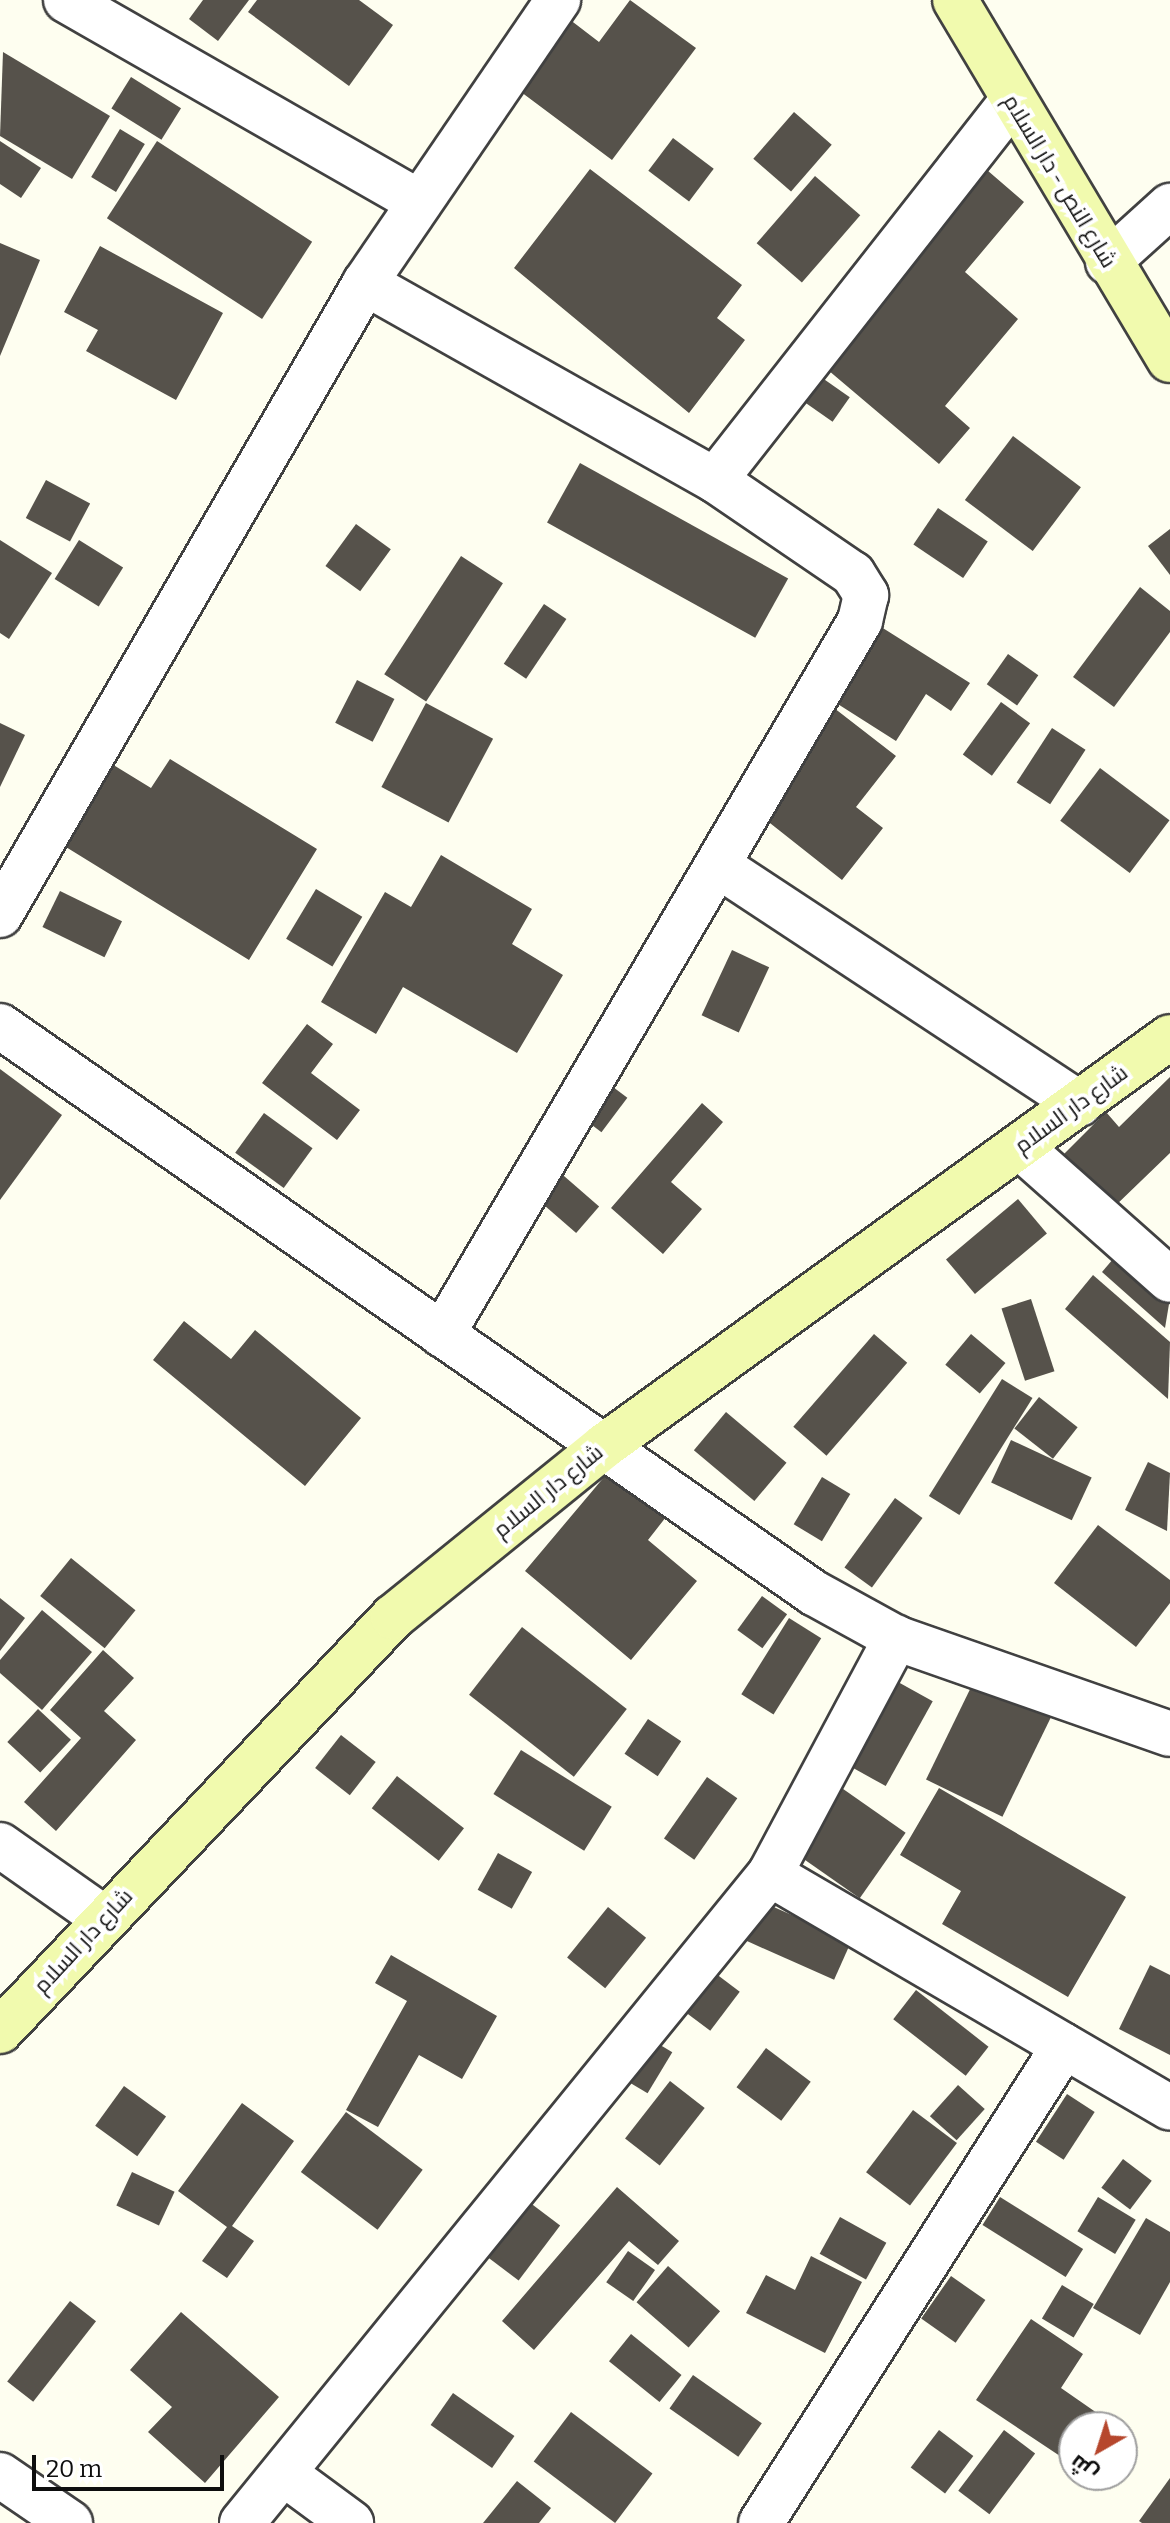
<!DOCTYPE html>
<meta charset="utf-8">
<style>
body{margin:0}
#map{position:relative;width:1170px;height:2523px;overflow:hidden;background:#fefef0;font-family:Bitter,Cairo,serif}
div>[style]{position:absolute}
.building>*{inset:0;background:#56524b;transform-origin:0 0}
.roads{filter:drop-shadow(2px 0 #414141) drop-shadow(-2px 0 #414141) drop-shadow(0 2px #414141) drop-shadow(0 -2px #414141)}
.street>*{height:44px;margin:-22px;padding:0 22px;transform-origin:22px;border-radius:22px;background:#fff}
.secondary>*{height:44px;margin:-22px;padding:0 22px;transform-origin:22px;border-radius:22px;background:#f1faae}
span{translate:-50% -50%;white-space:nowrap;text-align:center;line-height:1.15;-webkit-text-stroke:8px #fff;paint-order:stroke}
.street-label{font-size:22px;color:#0e0e0e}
.north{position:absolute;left:1058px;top:2411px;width:80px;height:80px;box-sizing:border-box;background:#fff;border:2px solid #9f9f9f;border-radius:50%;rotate:219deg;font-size:22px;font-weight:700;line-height:32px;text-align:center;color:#0e0e0e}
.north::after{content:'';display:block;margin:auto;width:28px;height:36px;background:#b6472d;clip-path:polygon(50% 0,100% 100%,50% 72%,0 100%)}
.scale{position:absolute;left:32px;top:2455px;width:192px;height:36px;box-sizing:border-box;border:4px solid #0e0e0e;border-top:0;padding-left:10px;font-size:24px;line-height:28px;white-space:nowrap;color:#0e0e0e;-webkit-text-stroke:6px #fff;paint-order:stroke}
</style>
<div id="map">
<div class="building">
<i style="clip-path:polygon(203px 0,249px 0,218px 41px,189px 19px)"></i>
<i style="clip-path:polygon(257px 0,359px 0,393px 25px,349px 86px,248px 12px)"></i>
<i style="clip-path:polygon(630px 0,696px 48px,612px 160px,517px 89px,569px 19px,599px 42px)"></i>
<i style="clip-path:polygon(3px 52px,110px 116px,72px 179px,0 136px)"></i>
<i style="left:131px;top:77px;width:59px;height:37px;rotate:32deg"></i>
<i style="left:794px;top:112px;width:50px;height:62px;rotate:41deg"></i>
<i style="left:120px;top:129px;width:29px;height:56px;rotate:31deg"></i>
<i style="left:673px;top:138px;width:51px;height:41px;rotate:37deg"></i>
<i style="clip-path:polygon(0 141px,41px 168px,21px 198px,0 184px)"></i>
<i style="left:157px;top:141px;width:185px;height:92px;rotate:33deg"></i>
<i style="clip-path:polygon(980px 164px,1024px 202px,965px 272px,1018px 319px,945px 406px,970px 428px,939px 464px,815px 359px)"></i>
<i style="clip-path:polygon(590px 169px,742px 285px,717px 318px,745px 340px,689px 413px,514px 268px)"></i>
<i style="left:815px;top:176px;width:60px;height:89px;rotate:41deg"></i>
<i style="clip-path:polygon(0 243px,40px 260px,0 356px)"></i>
<i style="clip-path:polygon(100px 246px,223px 313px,176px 400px,86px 351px,98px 330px,64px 312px)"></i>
<i style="left:808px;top:368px;width:51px;height:30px;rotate:35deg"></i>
<i style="left:1013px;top:436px;width:85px;height:80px;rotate:37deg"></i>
<i style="left:580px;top:463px;width:238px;height:68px;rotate:29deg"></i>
<i style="left:46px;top:480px;width:50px;height:43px;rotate:28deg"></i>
<i style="left:938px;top:508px;width:60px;height:44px;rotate:34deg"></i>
<i style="left:356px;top:524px;width:43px;height:52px;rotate:36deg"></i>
<i style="clip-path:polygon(1170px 529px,1170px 575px,1148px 546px)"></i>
<i style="clip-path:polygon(0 540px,52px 573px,9px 639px,0 633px)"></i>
<i style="left:79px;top:540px;width:52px;height:46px;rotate:32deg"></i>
<i style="left:461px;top:556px;width:50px;height:141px;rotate:33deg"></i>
<i style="clip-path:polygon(1140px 587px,1170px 611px,1170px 632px,1114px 707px,1073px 677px)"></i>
<i style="left:544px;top:604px;width:27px;height:72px;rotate:34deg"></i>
<i style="clip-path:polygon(859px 613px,970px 683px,951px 711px,926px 694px,896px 741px,811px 687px)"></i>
<i style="left:1008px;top:654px;width:37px;height:37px;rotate:35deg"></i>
<i style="left:357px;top:680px;width:42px;height:48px;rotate:27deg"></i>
<i style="clip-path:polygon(816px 694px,896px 756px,856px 807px,883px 828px,842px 880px,737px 797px)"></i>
<i style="left:1001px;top:702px;width:36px;height:65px;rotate:36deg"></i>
<i style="left:426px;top:703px;width:76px;height:95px;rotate:28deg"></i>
<i style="clip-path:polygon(0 723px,25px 735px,0 787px)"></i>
<i style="left:1052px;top:728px;width:40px;height:65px;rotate:33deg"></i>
<i style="clip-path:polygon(89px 750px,151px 788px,170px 759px,317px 849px,249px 960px,40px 831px)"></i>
<i style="left:1100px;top:768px;width:87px;height:66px;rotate:37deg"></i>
<i style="clip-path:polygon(441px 855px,532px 909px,512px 944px,563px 975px,517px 1053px,403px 987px,376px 1034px,321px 1002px,385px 892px,411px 907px)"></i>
<i style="left:316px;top:889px;width:54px;height:58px;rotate:31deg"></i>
<i style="left:60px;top:891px;width:69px;height:40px;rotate:26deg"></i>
<i style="left:732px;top:950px;width:41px;height:72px;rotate:25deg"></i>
<i style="clip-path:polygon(307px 1024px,333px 1044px,311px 1073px,360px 1110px,337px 1140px,262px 1083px)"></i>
<i style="clip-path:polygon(0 1069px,62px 1115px,0 1200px)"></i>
<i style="left:597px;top:1075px;width:38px;height:43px;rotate:37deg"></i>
<i style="clip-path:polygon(1170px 1077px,1170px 1153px,1113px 1208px,1062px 1156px,1106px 1112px,1119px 1127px)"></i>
<i style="clip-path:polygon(702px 1103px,723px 1122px,671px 1182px,702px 1209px,663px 1254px,611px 1208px)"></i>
<i style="left:264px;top:1113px;width:60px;height:49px;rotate:36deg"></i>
<i style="left:541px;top:1156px;width:77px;height:35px;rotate:41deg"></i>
<i style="left:1018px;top:1199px;width:45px;height:94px;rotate:50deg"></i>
<i style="clip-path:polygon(1119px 1252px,1170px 1298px,1165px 1328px,1102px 1272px)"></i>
<i style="clip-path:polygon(1093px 1275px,1170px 1342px,1168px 1399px,1065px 1309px)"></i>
<i style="left:1031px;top:1299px;width:76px;height:31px;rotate:72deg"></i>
<i style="clip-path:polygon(184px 1321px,231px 1359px,255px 1330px,361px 1418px,305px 1486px,153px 1360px)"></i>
<i style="left:874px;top:1334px;width:44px;height:123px;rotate:41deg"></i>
<i style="left:971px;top:1334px;width:45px;height:40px;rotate:40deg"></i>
<i style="left:1002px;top:1379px;width:36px;height:138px;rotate:32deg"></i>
<i style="left:1039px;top:1397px;width:49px;height:40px;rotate:38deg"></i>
<i style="left:726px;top:1412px;width:79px;height:50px;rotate:40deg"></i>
<i style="left:1011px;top:1440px;width:89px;height:47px;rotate:25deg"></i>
<i style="clip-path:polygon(1148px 1462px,1170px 1473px,1167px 1531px,1125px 1510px)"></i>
<i style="clip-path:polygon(610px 1470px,666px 1517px,648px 1540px,697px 1581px,631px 1660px,525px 1571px)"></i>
<i style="left:822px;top:1477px;width:33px;height:55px;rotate:31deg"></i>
<i style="left:895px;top:1498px;width:34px;height:86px;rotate:36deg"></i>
<i style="clip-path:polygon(1098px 1525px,1170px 1580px,1170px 1603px,1136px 1647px,1054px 1583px)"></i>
<i style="left:71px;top:1558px;width:83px;height:49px;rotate:39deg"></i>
<i style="left:762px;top:1596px;width:31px;height:42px;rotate:36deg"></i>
<i style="clip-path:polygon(0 1598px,25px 1618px,0 1651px)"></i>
<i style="clip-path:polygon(42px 1610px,92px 1652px,42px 1710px,0 1673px,0 1660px)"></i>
<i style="left:789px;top:1618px;width:38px;height:90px;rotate:32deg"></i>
<i style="left:522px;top:1627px;width:133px;height:86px;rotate:38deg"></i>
<i style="clip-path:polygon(103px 1650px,134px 1678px,104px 1711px,136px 1740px,56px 1831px,24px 1802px,81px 1738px,50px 1710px)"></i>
<i style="left:889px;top:1677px;width:50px;height:97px;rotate:29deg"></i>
<i style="left:976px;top:1677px;width:85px;height:114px;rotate:26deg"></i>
<i style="left:38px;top:1709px;width:45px;height:45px;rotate:43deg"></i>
<i style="left:648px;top:1719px;width:40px;height:42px;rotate:34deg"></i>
<i style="left:341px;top:1735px;width:44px;height:42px;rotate:38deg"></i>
<i style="left:521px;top:1750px;width:107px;height:52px;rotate:32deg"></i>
<i style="left:397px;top:1776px;width:85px;height:41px;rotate:38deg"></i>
<i style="left:707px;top:1777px;width:37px;height:75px;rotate:35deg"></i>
<i style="left:836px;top:1784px;width:85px;height:80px;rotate:35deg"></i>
<i style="clip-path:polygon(939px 1788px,1126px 1897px,1068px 1997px,942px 1924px,961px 1891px,900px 1855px)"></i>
<i style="left:498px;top:1853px;width:39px;height:42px;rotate:29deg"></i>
<i style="left:758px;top:1900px;width:102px;height:42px;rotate:24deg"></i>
<i style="left:608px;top:1907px;width:49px;height:65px;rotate:39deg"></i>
<i style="clip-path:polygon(391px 1955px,497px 2016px,462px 2079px,419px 2055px,378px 2127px,346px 2110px,407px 2001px,375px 1983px)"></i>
<i style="clip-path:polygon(1150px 1965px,1170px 1975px,1170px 2055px,1119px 2029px)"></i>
<i style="left:711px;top:1970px;width:36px;height:49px;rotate:37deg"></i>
<i style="left:916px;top:1990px;width:92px;height:37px;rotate:38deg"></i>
<i style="left:632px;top:2028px;width:47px;height:48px;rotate:31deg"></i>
<i style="left:766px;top:2048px;width:56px;height:49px;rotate:37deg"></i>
<i style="left:670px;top:2081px;width:44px;height:73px;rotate:38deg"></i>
<i style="left:958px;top:2085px;width:36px;height:42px;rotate:42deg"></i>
<i style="left:124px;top:2086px;width:52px;height:49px;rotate:36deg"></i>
<i style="left:1067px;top:2094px;width:33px;height:57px;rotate:33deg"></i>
<i style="clip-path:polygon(242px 2103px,294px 2141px,232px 2226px,254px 2241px,227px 2278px,202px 2261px,227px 2227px,178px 2191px)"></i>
<i style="left:913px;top:2110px;width:55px;height:78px;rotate:37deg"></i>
<i style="left:346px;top:2112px;width:96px;height:75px;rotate:37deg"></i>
<i style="left:1123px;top:2159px;width:36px;height:36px;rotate:37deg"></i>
<i style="left:132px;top:2172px;width:47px;height:37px;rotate:25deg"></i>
<i style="clip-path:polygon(617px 2187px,679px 2241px,658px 2265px,629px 2241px,534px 2350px,502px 2321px)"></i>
<i style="left:1000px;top:2197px;width:98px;height:33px;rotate:32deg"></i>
<i style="left:1098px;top:2197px;width:44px;height:40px;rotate:31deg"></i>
<i style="left:529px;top:2202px;width:39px;height:69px;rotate:37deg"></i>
<i style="left:840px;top:2217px;width:53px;height:42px;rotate:29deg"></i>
<i style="clip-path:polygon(1146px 2218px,1170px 2232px,1170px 2282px,1140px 2335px,1093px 2308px)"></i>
<i style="left:628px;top:2251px;width:33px;height:38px;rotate:35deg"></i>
<i style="clip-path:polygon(811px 2256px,862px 2282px,825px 2353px,746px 2313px,766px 2275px,795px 2290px)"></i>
<i style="left:668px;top:2266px;width:69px;height:48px;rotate:41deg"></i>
<i style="left:951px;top:2276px;width:42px;height:52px;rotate:35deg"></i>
<i style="left:1062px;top:2285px;width:37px;height:39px;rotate:31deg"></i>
<i style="left:70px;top:2301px;width:33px;height:102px;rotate:38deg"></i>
<i style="clip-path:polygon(181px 2312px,279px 2397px,205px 2483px,148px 2432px,172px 2407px,130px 2370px)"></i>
<i style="clip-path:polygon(1031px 2319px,1083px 2354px,1061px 2388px,1097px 2413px,1088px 2427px,1074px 2427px,1066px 2460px,976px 2400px)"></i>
<i style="left:631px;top:2334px;width:65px;height:35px;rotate:39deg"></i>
<i style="left:693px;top:2375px;width:84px;height:41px;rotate:35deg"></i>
<i style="left:453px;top:2393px;width:75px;height:39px;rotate:35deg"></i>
<i style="left:571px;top:2412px;width:102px;height:62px;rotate:37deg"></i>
<i style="left:939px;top:2430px;width:43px;height:47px;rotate:37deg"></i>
<i style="left:1004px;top:2430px;width:39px;height:76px;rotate:37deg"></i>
<i style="clip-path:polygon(1170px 2478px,1170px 2523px,1142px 2523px,1139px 2521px)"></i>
<i style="clip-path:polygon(517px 2481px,551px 2508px,539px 2523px,483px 2523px)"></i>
</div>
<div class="roads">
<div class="street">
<i style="left:66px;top:0;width:404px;rotate:29.8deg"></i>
<i style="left:1108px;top:262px;width:84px;rotate:-42.1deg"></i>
<i style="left:365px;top:283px;width:402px;rotate:29.4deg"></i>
<i style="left:715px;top:480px;width:167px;rotate:34.3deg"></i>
<i style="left:853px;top:574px;width:25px;rotate:58deg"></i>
<i style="left:866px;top:595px;width:27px;rotate:103deg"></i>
<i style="left:860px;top:621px;width:827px;rotate:120.35deg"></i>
<i style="left:715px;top:480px;width:482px;rotate:-51.9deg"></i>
<i style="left:719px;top:866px;width:432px;rotate:33.4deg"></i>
<i style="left:0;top:915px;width:730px;rotate:-59.99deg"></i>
<i style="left:365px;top:283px;width:343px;rotate:-55.7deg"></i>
<i style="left:0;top:1026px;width:992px;rotate:34.86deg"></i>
<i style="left:814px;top:1593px;width:94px;rotate:28.8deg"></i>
<i style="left:896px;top:1638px;width:290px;rotate:19.3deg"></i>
<i style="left:1020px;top:1147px;width:200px;rotate:41.6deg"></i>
<i style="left:0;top:1845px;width:127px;rotate:35.1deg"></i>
<i style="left:770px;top:1874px;width:463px;rotate:30.3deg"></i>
<i style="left:0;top:2475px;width:85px;rotate:34.4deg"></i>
<i style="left:286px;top:2475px;width:81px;rotate:36.4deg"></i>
<i style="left:242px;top:2523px;width:837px;rotate:-50.87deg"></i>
<i style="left:770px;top:1874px;width:268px;rotate:-61.9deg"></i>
<i style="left:761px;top:2523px;width:565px;rotate:-57.58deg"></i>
</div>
<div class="secondary">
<i style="left:955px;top:0;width:419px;rotate:59.2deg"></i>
<i style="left:0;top:2031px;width:571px;rotate:-46.49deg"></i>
<i style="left:393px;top:1617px;width:272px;rotate:-39deg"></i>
<i style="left:604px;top:1446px;width:698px;rotate:-35.85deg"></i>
</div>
</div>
<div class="street-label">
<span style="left:1060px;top:181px;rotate:59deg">شارع النص - دار السلام</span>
<span style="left:1071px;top:1109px;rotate:-36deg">شارع دار السلام</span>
<span style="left:548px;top:1491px;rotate:-39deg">شارع دار السلام</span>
<span style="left:83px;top:1941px;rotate:-47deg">شارع دار السلام</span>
</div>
<div class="north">ش</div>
<div class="scale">20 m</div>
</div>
